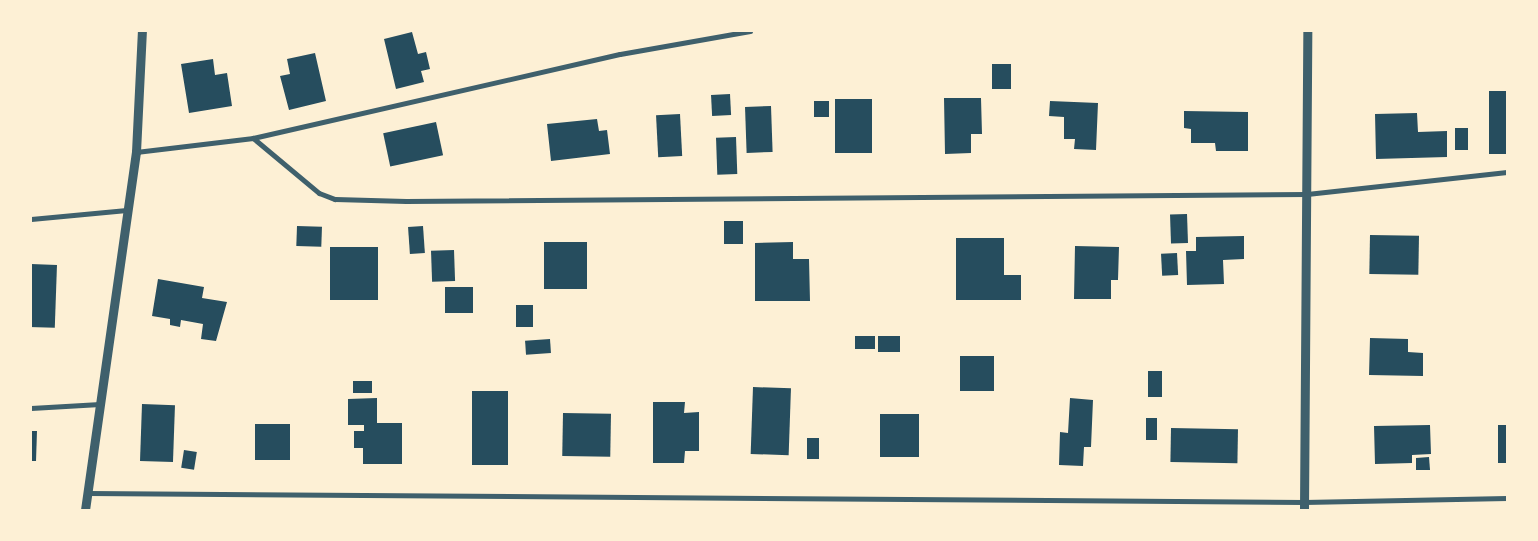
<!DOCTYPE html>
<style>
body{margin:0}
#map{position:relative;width:1538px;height:541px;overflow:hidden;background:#fdf0d5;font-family:"Sofia Sans Condensed",sans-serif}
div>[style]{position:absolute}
.building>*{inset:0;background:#264d5e;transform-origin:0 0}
.minor>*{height:5px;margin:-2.5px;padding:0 2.5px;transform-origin:2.5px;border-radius:2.5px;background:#3f606c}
.tertiary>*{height:9px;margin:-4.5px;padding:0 4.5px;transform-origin:4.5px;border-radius:4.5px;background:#3f606c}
span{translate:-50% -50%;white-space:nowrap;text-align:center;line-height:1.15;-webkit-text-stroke:4.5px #fdf0d5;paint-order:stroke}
.frame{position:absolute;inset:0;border:32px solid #fdf0d5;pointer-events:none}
</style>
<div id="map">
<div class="building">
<i style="clip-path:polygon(412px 32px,418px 54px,426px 52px,430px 69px,421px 71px,424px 82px,396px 89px,384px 39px)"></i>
<i style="clip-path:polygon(315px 53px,326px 101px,289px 110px,280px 76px,290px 74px,287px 59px)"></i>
<i style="clip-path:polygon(213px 59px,215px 75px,227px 73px,232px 106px,189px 113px,181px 64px)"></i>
<i style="left:992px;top:64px;width:19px;height:25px"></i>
<i style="left:1489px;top:91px;width:18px;height:63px"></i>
<i style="left:730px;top:94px;width:21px;height:19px;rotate:87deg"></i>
<i style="clip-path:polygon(944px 98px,981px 98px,982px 134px,971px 134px,971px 153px,945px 154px)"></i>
<i style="left:835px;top:99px;width:37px;height:54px"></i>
<i style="left:814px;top:101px;width:15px;height:16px"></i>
<i style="clip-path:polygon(1050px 101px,1098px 103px,1096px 150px,1074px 149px,1075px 139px,1064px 139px,1064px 117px,1049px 116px)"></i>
<i style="left:771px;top:106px;width:46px;height:26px;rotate:88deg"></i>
<i style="clip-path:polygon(1184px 111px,1248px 112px,1248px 151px,1216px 151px,1215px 143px,1191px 143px,1191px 129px,1184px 128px)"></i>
<i style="clip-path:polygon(1417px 113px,1418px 132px,1447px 131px,1447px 157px,1376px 159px,1375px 114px)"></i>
<i style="left:680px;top:114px;width:42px;height:24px;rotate:87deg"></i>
<i style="clip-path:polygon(597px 119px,599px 131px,607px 130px,610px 154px,551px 161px,547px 124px)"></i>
<i style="left:436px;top:122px;width:34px;height:54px;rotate:78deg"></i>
<i style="left:1455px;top:128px;width:13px;height:22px"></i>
<i style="left:736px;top:137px;width:37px;height:20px;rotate:88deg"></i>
<i style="left:1187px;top:214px;width:29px;height:17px;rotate:88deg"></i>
<i style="left:724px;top:221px;width:19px;height:23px"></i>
<i style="left:297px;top:226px;width:25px;height:20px;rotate:2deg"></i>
<i style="left:423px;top:226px;width:27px;height:15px;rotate:86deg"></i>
<i style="left:1370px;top:235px;width:49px;height:39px;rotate:1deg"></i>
<i style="clip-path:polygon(1244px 236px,1244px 259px,1223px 260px,1224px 284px,1187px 285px,1186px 251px,1196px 251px,1196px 237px)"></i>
<i style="clip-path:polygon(956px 238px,1004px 238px,1004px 275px,1021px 275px,1021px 300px,956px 300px)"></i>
<i style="left:544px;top:242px;width:43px;height:47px"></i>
<i style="clip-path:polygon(793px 242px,793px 259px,809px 259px,810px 301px,755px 301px,755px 243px)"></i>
<i style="clip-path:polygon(1075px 246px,1119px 247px,1118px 280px,1111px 280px,1111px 299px,1074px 299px)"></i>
<i style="left:330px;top:247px;width:48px;height:53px"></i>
<i style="left:454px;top:250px;width:31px;height:23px;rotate:88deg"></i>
<i style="left:1177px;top:253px;width:22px;height:16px;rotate:87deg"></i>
<i style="left:31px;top:264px;width:26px;height:63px;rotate:2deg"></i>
<i style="clip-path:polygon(158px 279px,204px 287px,202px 298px,227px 302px,216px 341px,201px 339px,203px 324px,181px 320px,180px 327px,170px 325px,170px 319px,152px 316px)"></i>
<i style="left:445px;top:287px;width:28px;height:26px"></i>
<i style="left:533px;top:305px;width:22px;height:17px;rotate:90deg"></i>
<i style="left:855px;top:336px;width:20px;height:13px"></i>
<i style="left:878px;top:336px;width:22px;height:16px"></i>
<i style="clip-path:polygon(1370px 338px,1408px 339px,1408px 352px,1423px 353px,1423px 376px,1369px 375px)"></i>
<i style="left:550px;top:339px;width:14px;height:25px;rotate:86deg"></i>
<i style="left:960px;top:356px;width:34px;height:35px"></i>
<i style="left:1148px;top:371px;width:14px;height:26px"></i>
<i style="left:353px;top:381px;width:19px;height:12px"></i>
<i style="left:753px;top:387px;width:38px;height:67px;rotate:2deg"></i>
<i style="left:508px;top:391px;width:74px;height:36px;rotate:90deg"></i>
<i style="clip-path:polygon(377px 398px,377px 423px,402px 423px,402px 464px,363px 464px,363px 448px,354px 448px,354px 431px,364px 431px,364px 425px,348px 425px,348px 399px)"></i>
<i style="clip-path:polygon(1070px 398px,1093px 400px,1091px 447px,1084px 447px,1083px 466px,1059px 465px,1060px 432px,1068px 433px)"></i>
<i style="clip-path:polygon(653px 402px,685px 402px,684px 413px,699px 412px,699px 451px,685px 451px,684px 463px,653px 463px)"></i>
<i style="left:142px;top:404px;width:33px;height:57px;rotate:2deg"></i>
<i style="left:563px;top:413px;width:48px;height:43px;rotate:1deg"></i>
<i style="left:880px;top:414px;width:39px;height:43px"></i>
<i style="left:1146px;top:418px;width:11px;height:22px"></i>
<i style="left:255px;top:424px;width:35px;height:36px"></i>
<i style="clip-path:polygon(1430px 425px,1431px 454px,1412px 455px,1412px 463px,1375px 464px,1374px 426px)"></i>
<i style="left:1498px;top:425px;width:9px;height:38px"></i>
<i style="left:1171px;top:428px;width:67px;height:34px;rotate:1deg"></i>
<i style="clip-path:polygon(31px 431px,37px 431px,36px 461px,31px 461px)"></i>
<i style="left:807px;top:438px;width:12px;height:21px"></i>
<i style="left:184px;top:450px;width:13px;height:18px;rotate:9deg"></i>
<i style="clip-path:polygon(1429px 457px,1430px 470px,1416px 470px,1416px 458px)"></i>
</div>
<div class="minor">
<i style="left:253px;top:138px;width:376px;rotate:-12.9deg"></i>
<i style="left:620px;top:54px;width:132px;rotate:-10deg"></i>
<i style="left:136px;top:152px;width:118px;rotate:-6.8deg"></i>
<i style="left:253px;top:138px;width:86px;rotate:39.8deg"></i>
<i style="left:319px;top:193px;width:17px;rotate:21deg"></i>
<i style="left:335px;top:199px;width:71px;rotate:1.6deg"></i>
<i style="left:406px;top:201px;width:901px;rotate:-0.45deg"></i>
<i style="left:1307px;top:194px;width:201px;rotate:-6.3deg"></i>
<i style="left:31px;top:219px;width:96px;rotate:-5.4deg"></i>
<i style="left:31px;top:408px;width:69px;rotate:-3.3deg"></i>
<i style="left:88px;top:493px;width:1216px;rotate:0.42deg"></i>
<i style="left:1304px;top:502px;width:203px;rotate:-1.1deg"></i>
</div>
<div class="tertiary">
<i style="left:85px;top:510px;width:362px;rotate:-81.9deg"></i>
<i style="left:136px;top:152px;width:121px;rotate:-87.2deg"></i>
<i style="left:1304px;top:510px;width:479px;rotate:-89.6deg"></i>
</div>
<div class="frame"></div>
</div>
